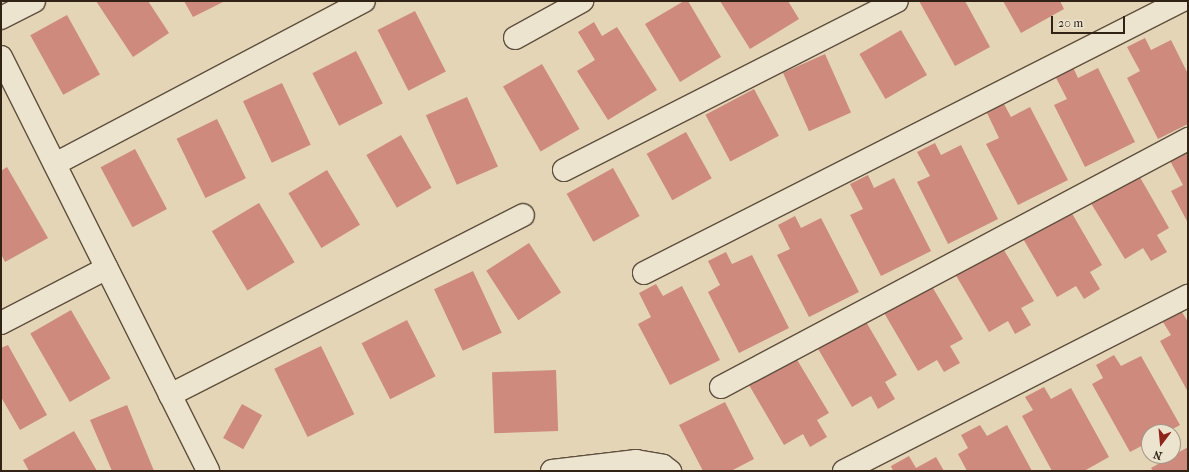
<!DOCTYPE html>
<style>
body{margin:0}
#map{position:relative;width:1189px;height:472px;overflow:hidden;background:#e3d5b6;font-family:"IM FELL French Canon",serif}
div>[style]{position:absolute}
.building>*{inset:0;background:#ce8a7d;transform-origin:0 0}
.roads{filter:drop-shadow(1px 0 #5e4f3e) drop-shadow(-1px 0 #5e4f3e) drop-shadow(0 1px #5e4f3e) drop-shadow(0 -1px #5e4f3e)}
.minor>*{height:22px;margin:-11px;padding:0 11px;transform-origin:11px;border-radius:11px;background:#ede4d0}
span{translate:-50% -50%;white-space:nowrap;text-align:center;line-height:1.15;-webkit-text-stroke:3px #ede4d0;paint-order:stroke}
.frame{position:absolute;inset:0;border:2px solid #312216;pointer-events:none}
.north{position:absolute;left:1141px;top:424px;width:40px;height:40px;box-sizing:border-box;background:#ede4d0;border:1px solid #a29686;border-radius:50%;rotate:196deg;font-size:11px;font-weight:700;line-height:16px;text-align:center;color:#312216}
.north::after{content:'';display:block;margin:auto;width:14px;height:18px;background:#8f2418;clip-path:polygon(50% 0,100% 100%,50% 72%,0 100%)}
.scale{position:absolute;left:1051px;top:16px;width:74px;height:18px;box-sizing:border-box;border:2px solid #312216;border-top:0;padding-left:5px;font-size:12px;line-height:14px;white-space:nowrap;color:#312216;-webkit-text-stroke:3px #ede4d0;paint-order:stroke}
</style>
<div id="map">
<div class="building">
<i style="clip-path:polygon(96px 1px,148px 1px,169px 33px,133px 57px)"></i>
<i style="clip-path:polygon(184px 1px,225px 1px,193px 17px)"></i>
<i style="clip-path:polygon(684px 1px,688px 1px,721px 57px,680px 82px,645px 24px)"></i>
<i style="clip-path:polygon(720px 1px,788px 1px,799px 19px,750px 49px)"></i>
<i style="clip-path:polygon(919px 1px,965px 1px,990px 47px,955px 66px)"></i>
<i style="clip-path:polygon(1003px 1px,1060px 1px,1064px 9px,1021px 33px)"></i>
<i style="left:415px;top:11px;width:68px;height:42px;rotate:63deg"></i>
<i style="left:67px;top:15px;width:68px;height:42px;rotate:61deg"></i>
<i style="clip-path:polygon(594px 22px,602px 36px,617px 27px,657px 90px,608px 120px,577px 71px,595px 60px,578px 32px)"></i>
<i style="left:901px;top:30px;width:52px;height:48px;rotate:60deg"></i>
<i style="clip-path:polygon(1145px 38px,1151px 50px,1171px 40px,1188px 74px,1188px 124px,1158px 139px,1127px 78px,1140px 71px,1127px 47px)"></i>
<i style="left:356px;top:51px;width:59px;height:49px;rotate:63deg"></i>
<i style="left:825px;top:54px;width:64px;height:46px;rotate:66deg"></i>
<i style="left:542px;top:64px;width:75px;height:45px;rotate:60deg"></i>
<i style="clip-path:polygon(1072px 65px,1078px 78px,1098px 68px,1135px 142px,1085px 167px,1054px 105px,1067px 99px,1054px 74px)"></i>
<i style="left:282px;top:83px;width:68px;height:43px;rotate:65deg"></i>
<i style="left:754px;top:89px;width:53px;height:55px;rotate:62deg"></i>
<i style="left:467px;top:97px;width:76px;height:45px;rotate:66deg"></i>
<i style="clip-path:polygon(1004px 104px,1011px 117px,1030px 107px,1068px 180px,1018px 205px,986px 144px,999px 138px,987px 113px)"></i>
<i style="left:217px;top:119px;width:66px;height:45px;rotate:64deg"></i>
<i style="left:686px;top:132px;width:53px;height:45px;rotate:61deg"></i>
<i style="left:401px;top:135px;width:61px;height:40px;rotate:60deg"></i>
<i style="clip-path:polygon(935px 143px,941px 155px,961px 145px,998px 219px,948px 244px,917px 182px,930px 176px,917px 152px)"></i>
<i style="clip-path:polygon(1185px 148px,1188px 154px,1188px 223px,1171px 191px,1183px 185px,1168px 157px)"></i>
<i style="left:135px;top:149px;width:68px;height:39px;rotate:62deg"></i>
<i style="clip-path:polygon(7px 167px,48px 238px,5px 262px,1px 254px,1px 171px)"></i>
<i style="left:613px;top:168px;width:55px;height:53px;rotate:61deg"></i>
<i style="left:327px;top:170px;width:64px;height:45px;rotate:59deg"></i>
<i style="clip-path:polygon(1137px 172px,1169px 228px,1157px 235px,1167px 252px,1151px 261px,1143px 248px,1125px 259px,1089px 200px)"></i>
<i style="clip-path:polygon(868px 175px,874px 188px,894px 178px,931px 251px,881px 276px,850px 215px,863px 209px,850px 184px)"></i>
<i style="left:259px;top:203px;width:69px;height:55px;rotate:59deg"></i>
<i style="clip-path:polygon(1070px 210px,1102px 265px,1090px 272px,1100px 289px,1084px 299px,1076px 286px,1057px 297px,1022px 237px)"></i>
<i style="clip-path:polygon(795px 216px,801px 228px,821px 218px,859px 292px,809px 317px,777px 255px,790px 249px,778px 225px)"></i>
<i style="left:529px;top:243px;width:59px;height:51px;rotate:57deg"></i>
<i style="clip-path:polygon(1001px 245px,1034px 301px,1021px 308px,1031px 325px,1015px 334px,1008px 321px,989px 332px,954px 272px)"></i>
<i style="clip-path:polygon(726px 252px,732px 264px,752px 255px,789px 328px,739px 353px,708px 292px,720px 285px,708px 261px)"></i>
<i style="left:473px;top:271px;width:68px;height:43px;rotate:65deg"></i>
<i style="clip-path:polygon(930px 283px,963px 339px,950px 346px,960px 363px,944px 372px,937px 360px,918px 371px,883px 311px)"></i>
<i style="clip-path:polygon(656px 284px,663px 296px,682px 286px,720px 360px,670px 385px,638px 324px,651px 317px,639px 293px)"></i>
<i style="left:71px;top:310px;width:79px;height:47px;rotate:60deg"></i>
<i style="clip-path:polygon(1182px 312px,1188px 322px,1188px 392px,1160px 341px,1171px 335px,1163px 322px)"></i>
<i style="left:407px;top:320px;width:63px;height:51px;rotate:63deg"></i>
<i style="clip-path:polygon(865px 320px,897px 375px,885px 382px,895px 399px,878px 409px,871px 396px,852px 407px,817px 347px)"></i>
<i style="clip-path:polygon(8px 345px,47px 415px,20px 430px,1px 397px,1px 348px)"></i>
<i style="left:321px;top:346px;width:76px;height:52px;rotate:64deg"></i>
<i style="clip-path:polygon(1114px 355px,1121px 366px,1141px 356px,1180px 425px,1167px 432px,1149px 432px,1149px 442px,1130px 452px,1092px 384px,1103px 378px,1096px 365px)"></i>
<i style="clip-path:polygon(796px 358px,829px 413px,817px 420px,827px 437px,810px 447px,803px 434px,784px 445px,749px 385px)"></i>
<i style="left:556px;top:370px;width:61px;height:64px;rotate:88deg"></i>
<i style="clip-path:polygon(1044px 387px,1051px 399px,1071px 388px,1109px 457px,1084px 471px,1052px 471px,1022px 416px,1033px 410px,1025px 397px)"></i>
<i style="clip-path:polygon(725px 402px,754px 459px,731px 471px,703px 471px,679px 425px)"></i>
<i style="left:242px;top:404px;width:23px;height:39px;rotate:29deg"></i>
<i style="clip-path:polygon(127px 405px,154px 471px,112px 471px,90px 420px)"></i>
<i style="clip-path:polygon(980px 425px,987px 436px,1007px 425px,1032px 471px,967px 471px,958px 454px,968px 448px,961px 435px)"></i>
<i style="clip-path:polygon(74px 431px,97px 471px,29px 471px,23px 460px)"></i>
<i style="clip-path:polygon(1188px 447px,1188px 471px,1153px 471px,1151px 468px)"></i>
<i style="clip-path:polygon(909px 456px,916px 468px,936px 457px,944px 471px,893px 471px,891px 466px)"></i>
</div>
<div class="roads">
<div class="minor">
<i style="left:1px;top:18px;width:37px;rotate:-27deg"></i>
<i style="left:515px;top:38px;width:77px;rotate:-28.9deg"></i>
<i style="left:1px;top:57px;width:463px;rotate:63.4deg"></i>
<i style="left:55px;top:164px;width:349px;rotate:-27.8deg"></i>
<i style="left:564px;top:170px;width:373px;rotate:-26.9deg"></i>
<i style="left:644px;top:273px;width:602px;rotate:-26.86deg"></i>
<i style="left:1px;top:323px;width:119px;rotate:-27.4deg"></i>
<i style="left:721px;top:387px;width:529px;rotate:-27.97deg"></i>
<i style="left:170px;top:395px;width:396px;rotate:-27deg"></i>
<i style="left:552px;top:471px;width:85px;rotate:-6.8deg"></i>
<i style="left:636px;top:461px;width:27px;rotate:10deg"></i>
<i style="left:663px;top:466px;width:9px;rotate:36deg"></i>
<i style="left:844px;top:471px;width:386px;rotate:-27deg"></i>
</div>
</div>
<div class="frame"></div>
<div class="north">N</div>
<div class="scale">20 m</div>
</div>
